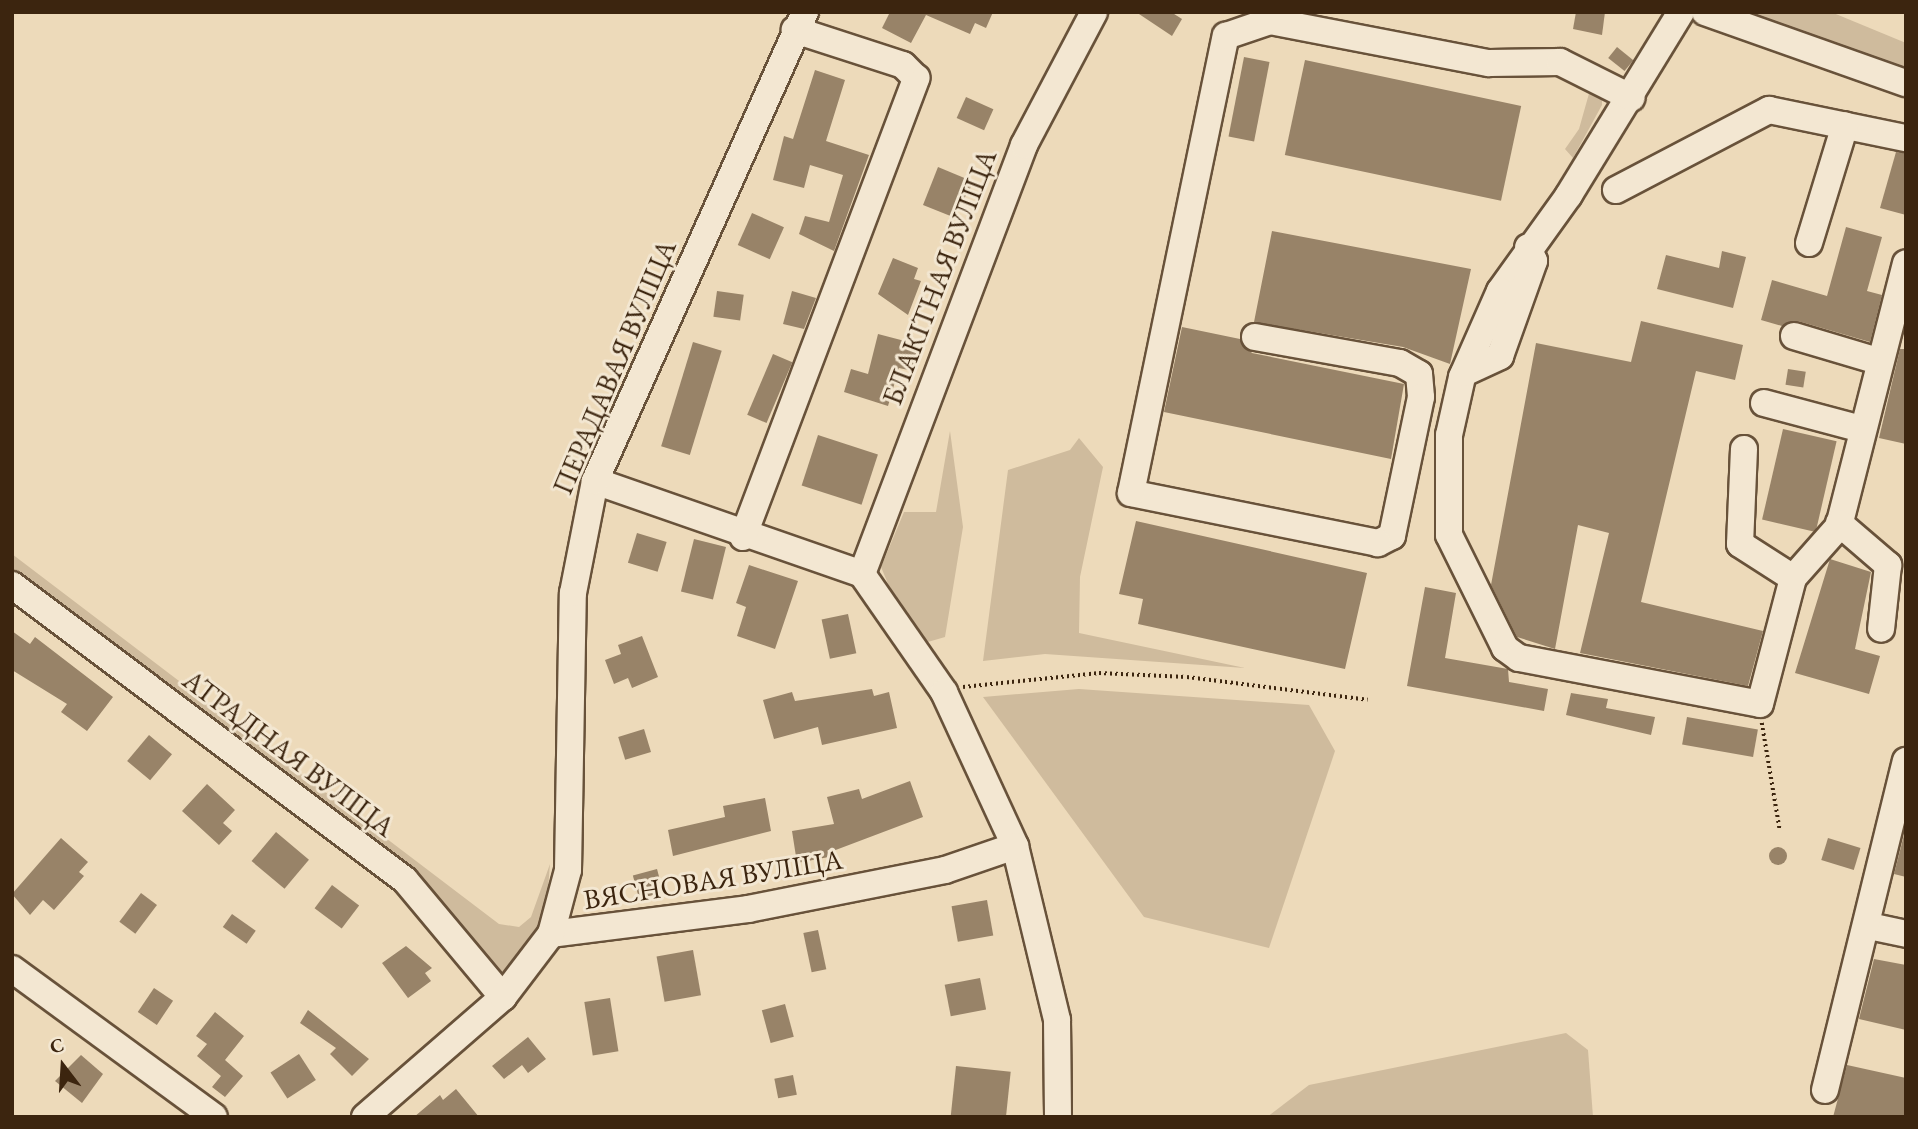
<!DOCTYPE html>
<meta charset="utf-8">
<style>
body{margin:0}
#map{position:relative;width:1918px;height:1129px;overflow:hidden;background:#eddaba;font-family:"EB Garamond",serif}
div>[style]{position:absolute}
.green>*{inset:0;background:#cfbb9d}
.building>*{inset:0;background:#988368;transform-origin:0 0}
.round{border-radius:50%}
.path>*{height:3.5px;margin-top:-1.75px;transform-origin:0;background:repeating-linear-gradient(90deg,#3c250f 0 2px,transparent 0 5.5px)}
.roads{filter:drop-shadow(2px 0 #68523a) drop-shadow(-2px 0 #68523a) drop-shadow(0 2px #68523a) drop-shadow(0 -2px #68523a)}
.minor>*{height:26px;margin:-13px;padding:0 13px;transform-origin:13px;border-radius:13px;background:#f3e7d2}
span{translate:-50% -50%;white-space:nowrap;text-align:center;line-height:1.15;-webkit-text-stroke:6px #f3e7d2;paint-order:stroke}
.street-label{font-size:28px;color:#3c250f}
.frame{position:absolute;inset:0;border:14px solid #3c250f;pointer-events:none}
.north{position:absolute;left:28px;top:1031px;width:70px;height:70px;-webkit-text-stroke:5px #f3e7d2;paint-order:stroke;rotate:343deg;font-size:19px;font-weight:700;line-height:28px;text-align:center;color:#3c250f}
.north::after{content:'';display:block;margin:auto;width:24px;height:32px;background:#3c250f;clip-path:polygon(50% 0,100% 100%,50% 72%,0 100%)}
</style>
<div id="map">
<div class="green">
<i style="clip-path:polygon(1705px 12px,1831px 12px,1906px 43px,1906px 70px)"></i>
<i style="clip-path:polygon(1590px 90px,1602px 97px,1602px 105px,1573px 158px,1565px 149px,1579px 129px)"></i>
<i style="clip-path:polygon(950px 431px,963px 527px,945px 637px,914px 646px,881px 567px,904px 512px,936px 512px)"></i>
<i style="clip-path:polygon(1079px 438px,1103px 467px,1080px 577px,1079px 633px,1245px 668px,1045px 654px,983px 661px,1008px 470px,1070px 450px)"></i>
<i style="clip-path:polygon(12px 554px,499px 924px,519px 927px,531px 917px,550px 864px,545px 927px,503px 980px,424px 884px,12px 573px)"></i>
<i style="clip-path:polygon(1079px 689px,1309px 705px,1335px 751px,1269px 948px,1144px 917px,983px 697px)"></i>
<i style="clip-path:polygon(1566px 1033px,1588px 1050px,1593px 1117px,1267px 1117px,1309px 1085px)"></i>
</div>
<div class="building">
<i style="clip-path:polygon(890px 12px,993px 12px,986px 28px,975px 23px,970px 34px,926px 15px,911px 43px,882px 28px)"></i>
<i style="clip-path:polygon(1136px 12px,1171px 12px,1182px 19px,1172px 36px)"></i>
<i style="clip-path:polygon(1576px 12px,1605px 12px,1602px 35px,1573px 29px)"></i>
<i style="left:1617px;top:47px;width:21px;height:14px;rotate:39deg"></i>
<i style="left:1244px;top:57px;width:26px;height:81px;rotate:11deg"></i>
<i style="left:1305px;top:60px;width:221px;height:97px;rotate:12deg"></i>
<i style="clip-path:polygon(815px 70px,845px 80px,826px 141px,869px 155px,834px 251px,799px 234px,805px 216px,829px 222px,843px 175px,810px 165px,804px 188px,773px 180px,784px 136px,793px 139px)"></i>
<i style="left:966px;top:97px;width:30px;height:23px;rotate:24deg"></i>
<i style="clip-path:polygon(1896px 152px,1906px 153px,1906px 215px,1880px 208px)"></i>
<i style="clip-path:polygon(938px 167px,974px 182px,953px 217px,923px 205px)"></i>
<i style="left:752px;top:213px;width:35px;height:35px;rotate:24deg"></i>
<i style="clip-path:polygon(1846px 227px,1882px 237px,1867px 291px,1882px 295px,1870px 342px,1798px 321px,1782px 326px,1761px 320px,1772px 280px,1827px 296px)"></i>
<i style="clip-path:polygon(1272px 231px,1471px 269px,1450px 364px,1403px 347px,1254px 322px)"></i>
<i style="clip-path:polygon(1722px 251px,1746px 257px,1733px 308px,1657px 289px,1666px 255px,1719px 268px)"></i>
<i style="clip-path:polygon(893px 258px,918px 268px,914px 279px,921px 281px,908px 315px,878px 294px)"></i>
<i style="left:717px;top:291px;width:27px;height:26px;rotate:8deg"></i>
<i style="clip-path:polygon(792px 291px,816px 298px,804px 329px,783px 324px)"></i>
<i style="clip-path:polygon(1641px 321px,1743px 345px,1735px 380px,1696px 371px,1641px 602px,1763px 631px,1748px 686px,1580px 653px,1609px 533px,1578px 525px,1555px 649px,1517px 637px,1491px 585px,1536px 343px,1631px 362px)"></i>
<i style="clip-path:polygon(1182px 327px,1240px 339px,1252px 353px,1404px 384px,1391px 459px,1164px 412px)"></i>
<i style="clip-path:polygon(878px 334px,920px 345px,913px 371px,899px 368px,888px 406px,844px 392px,851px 369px,868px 374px)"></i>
<i style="left:693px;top:342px;width:30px;height:109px;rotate:17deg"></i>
<i style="clip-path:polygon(1900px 349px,1906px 349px,1906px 444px,1879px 438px)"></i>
<i style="left:773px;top:354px;width:21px;height:66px;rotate:23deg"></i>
<i style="left:1788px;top:369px;width:18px;height:16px;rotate:9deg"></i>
<i style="left:1783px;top:429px;width:55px;height:93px;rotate:13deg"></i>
<i style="left:818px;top:435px;width:63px;height:53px;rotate:18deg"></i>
<i style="clip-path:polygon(1136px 521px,1367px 573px,1345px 669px,1138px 624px,1143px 599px,1119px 594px)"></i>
<i style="left:637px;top:533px;width:31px;height:31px;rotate:17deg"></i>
<i style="left:694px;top:539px;width:33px;height:54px;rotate:14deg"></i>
<i style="clip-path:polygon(1830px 559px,1871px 572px,1855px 649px,1880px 656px,1869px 694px,1795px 673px)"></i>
<i style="clip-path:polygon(749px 565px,798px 581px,775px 649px,737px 636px,746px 607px,736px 603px)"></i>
<i style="clip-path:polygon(1425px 587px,1456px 593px,1445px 658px,1508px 669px,1509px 682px,1548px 689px,1544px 711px,1407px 686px)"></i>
<i style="left:848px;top:614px;width:40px;height:27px;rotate:78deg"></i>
<i style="clip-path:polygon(12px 631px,30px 644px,35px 637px,113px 697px,87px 731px,61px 712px,67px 704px,12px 670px)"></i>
<i style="clip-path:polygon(642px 636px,658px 677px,632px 688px,628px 678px,614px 684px,605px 660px,621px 654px,618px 645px)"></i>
<i style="clip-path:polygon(872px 689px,874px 696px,889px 692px,897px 728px,822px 745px,818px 727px,774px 739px,763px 700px,792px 692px,795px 701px)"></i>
<i style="clip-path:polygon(1571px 693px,1608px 699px,1606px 708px,1655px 717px,1651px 735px,1566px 715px)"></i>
<i style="left:1687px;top:717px;width:72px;height:28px;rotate:10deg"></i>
<i style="left:644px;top:729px;width:24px;height:27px;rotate:73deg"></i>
<i style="left:149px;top:735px;width:30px;height:34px;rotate:40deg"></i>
<i style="clip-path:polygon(910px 781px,923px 817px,833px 851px,834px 856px,797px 863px,792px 831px,834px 824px,827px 797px,859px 789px,862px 799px)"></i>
<i style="clip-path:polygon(207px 784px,235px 810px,223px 823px,232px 831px,219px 845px,182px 811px)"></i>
<i style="clip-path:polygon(765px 798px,771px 831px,673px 856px,668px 830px,725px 817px,723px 806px)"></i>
<i style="left:276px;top:832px;width:43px;height:38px;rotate:40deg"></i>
<i style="clip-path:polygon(1904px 835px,1906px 835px,1906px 877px,1894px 874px)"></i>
<i style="clip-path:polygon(61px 838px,88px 862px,79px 872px,84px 876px,54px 910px,43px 900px,30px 915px,12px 894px)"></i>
<i style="left:1828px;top:838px;width:34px;height:23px;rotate:17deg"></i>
<i class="round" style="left:1769px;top:847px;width:18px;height:18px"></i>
<i style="left:657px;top:869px;width:24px;height:25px;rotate:75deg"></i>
<i style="left:332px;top:885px;width:34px;height:29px;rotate:37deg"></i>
<i style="left:141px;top:893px;width:20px;height:36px;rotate:37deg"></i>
<i style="left:987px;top:900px;width:36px;height:36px;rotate:80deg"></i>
<i style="left:232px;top:914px;width:29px;height:16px;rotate:35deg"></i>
<i style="left:818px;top:930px;width:40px;height:15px;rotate:78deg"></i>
<i style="clip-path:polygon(406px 946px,432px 968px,425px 973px,431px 981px,408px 998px,382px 963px)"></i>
<i style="left:693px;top:950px;width:46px;height:37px;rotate:80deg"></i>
<i style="clip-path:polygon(1874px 959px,1906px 965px,1906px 1030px,1859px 1019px)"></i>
<i style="left:980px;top:978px;width:32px;height:36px;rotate:79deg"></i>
<i style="left:154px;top:988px;width:23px;height:29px;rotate:34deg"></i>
<i style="left:610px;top:998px;width:54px;height:26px;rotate:81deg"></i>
<i style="left:785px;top:1004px;width:34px;height:24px;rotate:75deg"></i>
<i style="clip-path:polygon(308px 1010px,369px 1059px,352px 1076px,330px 1054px,336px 1048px,300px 1023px)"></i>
<i style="clip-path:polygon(215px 1012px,244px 1036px,225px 1060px,243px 1076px,225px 1097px,212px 1087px,221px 1076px,197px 1056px,207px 1044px,196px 1036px)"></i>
<i style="clip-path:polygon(528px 1037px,546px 1059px,528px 1073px,522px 1065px,504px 1079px,492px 1066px)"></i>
<i style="left:299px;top:1054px;width:31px;height:34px;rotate:57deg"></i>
<i style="clip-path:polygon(81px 1055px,103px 1074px,82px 1103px,55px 1081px)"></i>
<i style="clip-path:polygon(1847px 1065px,1906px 1078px,1906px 1117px,1833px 1117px)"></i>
<i style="left:956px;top:1066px;width:55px;height:51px;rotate:6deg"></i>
<i style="left:793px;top:1075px;width:20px;height:19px;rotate:79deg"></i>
<i style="clip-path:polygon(456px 1089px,479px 1117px,414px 1117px,440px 1095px,443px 1100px)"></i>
</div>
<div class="path">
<i style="left:963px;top:687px;width:137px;rotate:-5.9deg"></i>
<i style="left:1099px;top:673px;width:88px;rotate:2.6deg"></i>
<i style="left:1187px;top:677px;width:182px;rotate:7.2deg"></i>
<i style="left:1762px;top:723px;width:109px;rotate:80.5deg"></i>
</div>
<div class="roads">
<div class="minor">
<i style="left:1681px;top:12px;width:215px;rotate:121.5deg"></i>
<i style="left:1569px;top:195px;width:118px;rotate:125.7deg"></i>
<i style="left:1500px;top:291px;width:94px;rotate:113.8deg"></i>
<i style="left:1462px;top:377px;width:59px;rotate:102.6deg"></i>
<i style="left:1449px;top:435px;width:100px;rotate:90deg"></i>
<i style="left:1449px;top:535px;width:126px;rotate:63.6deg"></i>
<i style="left:1505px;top:648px;width:17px;rotate:36deg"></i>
<i style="left:1519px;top:658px;width:245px;rotate:10.8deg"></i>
<i style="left:1760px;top:704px;width:130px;rotate:-75.3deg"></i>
<i style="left:1793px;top:578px;width:69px;rotate:-48.5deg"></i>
<i style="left:1839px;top:526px;width:271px;rotate:-75.7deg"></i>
<i style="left:1705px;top:12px;width:213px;rotate:19.5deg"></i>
<i style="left:1616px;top:190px;width:173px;rotate:-27.6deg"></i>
<i style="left:1769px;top:110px;width:140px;rotate:11.6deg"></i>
<i style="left:1809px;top:243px;width:123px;rotate:-73deg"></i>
<i style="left:1794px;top:336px;width:88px;rotate:16.6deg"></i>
<i style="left:1255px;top:337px;width:147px;rotate:10.2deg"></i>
<i style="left:1400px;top:363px;width:22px;rotate:30deg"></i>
<i style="left:1419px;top:374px;width:23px;rotate:85deg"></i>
<i style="left:1421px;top:397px;width:142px;rotate:101.8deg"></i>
<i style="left:1392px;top:536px;width:16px;rotate:153deg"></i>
<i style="left:1378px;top:543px;width:252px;rotate:-168.6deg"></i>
<i style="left:1131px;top:493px;width:467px;rotate:-78.3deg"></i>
<i style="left:1226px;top:36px;width:46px;rotate:-18.8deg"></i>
<i style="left:1270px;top:21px;width:223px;rotate:10.9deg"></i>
<i style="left:1489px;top:63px;width:71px;rotate:-0.8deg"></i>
<i style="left:1560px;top:62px;width:80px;rotate:26.6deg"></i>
<i style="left:1464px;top:373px;width:40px;rotate:-25deg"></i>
<i style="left:1500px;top:356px;width:101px;rotate:-70.3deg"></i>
<i style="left:1534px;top:261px;width:15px;rotate:-113deg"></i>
<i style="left:1764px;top:403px;width:101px;rotate:14.9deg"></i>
<i style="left:1744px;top:449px;width:95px;rotate:92.4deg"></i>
<i style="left:1740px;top:544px;width:63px;rotate:32.7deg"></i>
<i style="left:595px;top:481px;width:283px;rotate:19.2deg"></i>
<i style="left:862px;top:574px;width:144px;rotate:55.2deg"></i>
<i style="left:944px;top:692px;width:170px;rotate:65.2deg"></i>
<i style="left:1015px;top:846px;width:179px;rotate:76.4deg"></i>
<i style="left:1057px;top:1020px;width:97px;rotate:89.4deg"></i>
<i style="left:1839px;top:523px;width:65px;rotate:40.6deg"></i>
<i style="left:1888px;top:565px;width:64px;rotate:96.2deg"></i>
<i style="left:743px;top:537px;width:491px;rotate:-69.3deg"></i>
<i style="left:916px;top:78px;width:18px;rotate:-135deg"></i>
<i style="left:903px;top:65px;width:114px;rotate:-162deg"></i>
<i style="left:862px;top:574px;width:459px;rotate:-69.3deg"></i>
<i style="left:1024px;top:145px;width:150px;rotate:-62.2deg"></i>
<i style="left:12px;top:585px;width:491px;rotate:36.9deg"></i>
<i style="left:405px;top:880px;width:153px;rotate:50.1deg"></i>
<i style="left:1869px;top:926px;width:38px;rotate:12deg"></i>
<i style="left:551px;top:934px;width:199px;rotate:-7.2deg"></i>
<i style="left:748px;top:909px;width:201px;rotate:-11.2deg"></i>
<i style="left:945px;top:870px;width:74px;rotate:-18.9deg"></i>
<i style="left:12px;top:969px;width:250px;rotate:36.2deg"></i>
<i style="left:1825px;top:1090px;width:339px;rotate:-76.2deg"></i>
<i style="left:365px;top:1117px;width:183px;rotate:-41deg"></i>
<i style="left:503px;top:997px;width:79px;rotate:-52.7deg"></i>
<i style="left:551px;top:934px;width:66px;rotate:-75.1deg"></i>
<i style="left:568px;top:870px;width:277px;rotate:-89deg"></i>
<i style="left:573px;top:593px;width:114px;rotate:-78.9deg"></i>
<i style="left:595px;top:481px;width:514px;rotate:-65.88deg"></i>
</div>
</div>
<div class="street-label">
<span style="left:939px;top:277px;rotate:-69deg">БЛАКІТНАЯ ВУЛІЦА</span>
<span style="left:614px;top:367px;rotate:-67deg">ПЕРАДАВАЯ ВУЛІЦА</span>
<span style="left:289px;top:753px;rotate:37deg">АТРАДНАЯ ВУЛІЦА</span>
<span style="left:713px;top:879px;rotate:-9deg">ВЯСНОВАЯ ВУЛІЦА</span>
</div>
<div class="frame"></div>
<div class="north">С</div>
</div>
